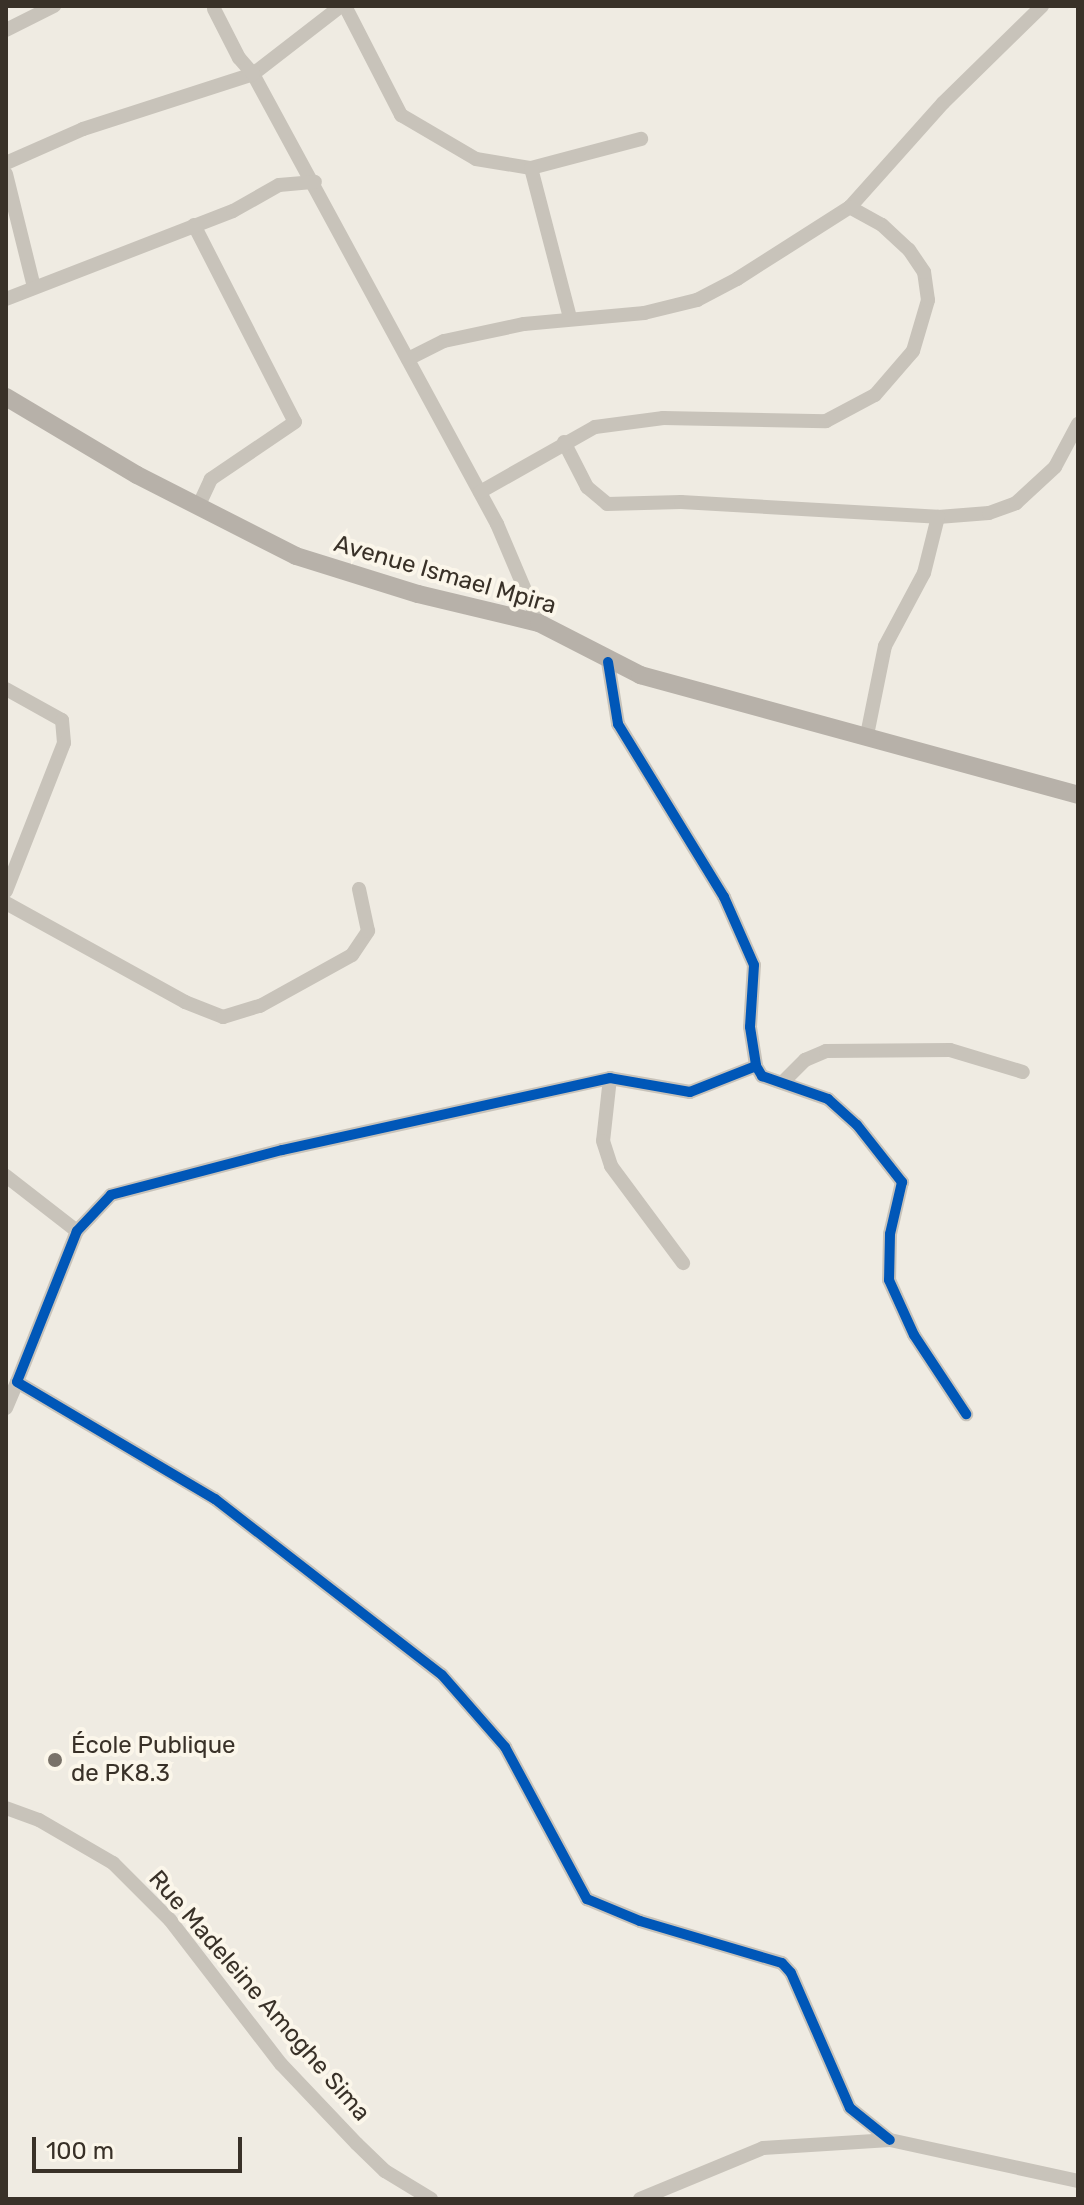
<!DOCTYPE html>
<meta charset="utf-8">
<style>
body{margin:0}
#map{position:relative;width:1084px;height:2205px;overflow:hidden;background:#efebe2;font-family:Rubik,sans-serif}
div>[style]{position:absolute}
.minor>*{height:14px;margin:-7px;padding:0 7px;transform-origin:7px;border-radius:7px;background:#c8c3ba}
.major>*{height:18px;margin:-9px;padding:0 9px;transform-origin:9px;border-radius:9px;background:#b7b1a9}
.cycleway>*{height:10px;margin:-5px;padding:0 5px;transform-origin:5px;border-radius:5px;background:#0057b8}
.dots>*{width:22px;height:22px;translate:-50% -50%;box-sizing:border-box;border:4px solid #fbf6ea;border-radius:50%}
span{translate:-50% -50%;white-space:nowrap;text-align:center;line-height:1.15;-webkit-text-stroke:8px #fbf6ea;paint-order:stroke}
.street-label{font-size:24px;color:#393128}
.poi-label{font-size:24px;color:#393128}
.left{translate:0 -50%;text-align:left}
.frame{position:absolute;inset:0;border:8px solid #393128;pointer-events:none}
.scale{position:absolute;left:32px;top:2137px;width:210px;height:36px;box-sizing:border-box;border:4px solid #393128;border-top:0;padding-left:10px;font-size:24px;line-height:28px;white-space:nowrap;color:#393128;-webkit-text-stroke:6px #fbf6ea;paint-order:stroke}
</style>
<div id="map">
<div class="minor">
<i style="left:341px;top:6px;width:111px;rotate:142.3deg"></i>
<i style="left:253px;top:74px;width:512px;rotate:61.53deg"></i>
<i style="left:497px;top:524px;width:108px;rotate:67deg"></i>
<i style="left:345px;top:6px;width:123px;rotate:62.8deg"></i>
<i style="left:401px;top:115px;width:87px;rotate:30.4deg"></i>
<i style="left:476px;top:159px;width:56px;rotate:9.3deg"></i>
<i style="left:531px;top:168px;width:114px;rotate:-14.8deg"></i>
<i style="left:6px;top:30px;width:54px;rotate:-26.6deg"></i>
<i style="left:6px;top:163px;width:84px;rotate:-23.8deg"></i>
<i style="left:83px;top:129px;width:179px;rotate:-17.9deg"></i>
<i style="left:253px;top:74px;width:21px;rotate:-131deg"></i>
<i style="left:239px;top:58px;width:55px;rotate:-117deg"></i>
<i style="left:531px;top:168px;width:155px;rotate:75.4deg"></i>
<i style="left:6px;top:174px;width:116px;rotate:76.1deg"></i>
<i style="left:194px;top:225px;width:221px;rotate:62.9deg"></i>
<i style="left:295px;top:422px;width:102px;rotate:145.8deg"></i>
<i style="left:211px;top:479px;width:31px;rotate:115deg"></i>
<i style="left:6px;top:299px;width:243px;rotate:-21.2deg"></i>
<i style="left:233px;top:211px;width:53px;rotate:-29.5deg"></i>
<i style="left:279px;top:185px;width:36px;rotate:-5deg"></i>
<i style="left:408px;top:359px;width:40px;rotate:-26.6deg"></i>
<i style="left:444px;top:341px;width:82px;rotate:-12deg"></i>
<i style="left:524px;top:324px;width:121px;rotate:-5.2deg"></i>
<i style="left:644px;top:313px;width:55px;rotate:-13.8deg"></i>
<i style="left:697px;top:300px;width:45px;rotate:-27.7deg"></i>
<i style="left:737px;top:279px;width:134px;rotate:-32.5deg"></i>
<i style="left:850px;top:207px;width:140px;rotate:-48.2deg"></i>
<i style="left:943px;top:103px;width:139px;rotate:-44.4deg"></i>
<i style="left:564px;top:442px;width:51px;rotate:62.9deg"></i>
<i style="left:587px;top:487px;width:26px;rotate:40deg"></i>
<i style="left:607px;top:504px;width:74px;rotate:-1.5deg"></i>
<i style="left:681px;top:502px;width:257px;rotate:3.3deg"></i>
<i style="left:938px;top:517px;width:51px;rotate:-4.5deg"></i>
<i style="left:989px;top:513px;width:29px;rotate:-20deg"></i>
<i style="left:1016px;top:503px;width:53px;rotate:-42.7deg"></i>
<i style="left:1055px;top:467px;width:49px;rotate:-61.9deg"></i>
<i style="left:480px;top:492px;width:132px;rotate:-29.5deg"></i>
<i style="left:595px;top:427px;width:69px;rotate:-7.5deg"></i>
<i style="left:663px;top:418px;width:163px;rotate:1.1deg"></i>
<i style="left:826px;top:421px;width:55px;rotate:-28deg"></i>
<i style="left:875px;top:395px;width:58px;rotate:-49.2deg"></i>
<i style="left:913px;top:351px;width:53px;rotate:-73.6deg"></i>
<i style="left:928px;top:300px;width:28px;rotate:-98deg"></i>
<i style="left:924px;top:272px;width:27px;rotate:-124deg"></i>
<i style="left:909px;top:250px;width:37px;rotate:-137deg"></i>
<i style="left:882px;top:225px;width:37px;rotate:-151deg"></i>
<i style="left:608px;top:662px;width:63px;rotate:80.8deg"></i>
<i style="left:618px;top:724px;width:203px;rotate:58.5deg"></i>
<i style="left:724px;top:897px;width:74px;rotate:66.2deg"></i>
<i style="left:754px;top:965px;width:62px;rotate:93.7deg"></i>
<i style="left:750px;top:1027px;width:39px;rotate:81deg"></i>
<i style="left:756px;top:1066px;width:12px;rotate:59deg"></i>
<i style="left:762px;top:1076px;width:70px;rotate:19.2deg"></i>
<i style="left:828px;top:1099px;width:39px;rotate:42deg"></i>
<i style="left:857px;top:1125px;width:73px;rotate:51.7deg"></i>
<i style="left:902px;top:1182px;width:53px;rotate:103deg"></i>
<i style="left:890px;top:1234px;width:46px;rotate:91.2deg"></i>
<i style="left:889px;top:1280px;width:60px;rotate:65.6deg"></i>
<i style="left:914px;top:1335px;width:95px;rotate:56.6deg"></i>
<i style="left:6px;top:689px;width:64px;rotate:29deg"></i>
<i style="left:62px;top:720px;width:23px;rotate:85deg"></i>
<i style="left:64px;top:743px;width:159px;rotate:111.4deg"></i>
<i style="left:867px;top:735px;width:91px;rotate:-78.6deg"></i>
<i style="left:885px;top:646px;width:83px;rotate:-61.9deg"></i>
<i style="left:924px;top:573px;width:58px;rotate:-76deg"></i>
<i style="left:6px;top:903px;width:205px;rotate:28.9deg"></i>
<i style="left:185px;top:1002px;width:41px;rotate:21.5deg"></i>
<i style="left:223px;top:1017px;width:39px;rotate:-17deg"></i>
<i style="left:260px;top:1006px;width:105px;rotate:-29deg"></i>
<i style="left:352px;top:955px;width:29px;rotate:-56deg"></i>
<i style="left:368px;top:931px;width:43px;rotate:-102.1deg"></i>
<i style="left:756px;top:1066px;width:71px;rotate:158.5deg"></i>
<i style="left:690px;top:1092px;width:81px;rotate:-170.1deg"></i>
<i style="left:610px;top:1078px;width:336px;rotate:167.6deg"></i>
<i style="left:282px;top:1150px;width:177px;rotate:165.3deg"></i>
<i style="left:111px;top:1195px;width:50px;rotate:133.4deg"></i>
<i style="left:77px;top:1231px;width:162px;rotate:111.7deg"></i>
<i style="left:17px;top:1382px;width:230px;rotate:30.6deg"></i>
<i style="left:215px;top:1499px;width:287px;rotate:37.8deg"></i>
<i style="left:442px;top:1675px;width:96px;rotate:48.8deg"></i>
<i style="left:505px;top:1747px;width:173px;rotate:61.7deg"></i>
<i style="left:587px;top:1899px;width:57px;rotate:22.5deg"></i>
<i style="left:640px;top:1921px;width:148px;rotate:16.5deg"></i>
<i style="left:782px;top:1963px;width:13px;rotate:48deg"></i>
<i style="left:791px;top:1973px;width:147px;rotate:66.4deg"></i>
<i style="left:850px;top:2108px;width:51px;rotate:38.7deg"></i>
<i style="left:610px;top:1078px;width:63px;rotate:96.3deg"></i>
<i style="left:603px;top:1141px;width:26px;rotate:72deg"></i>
<i style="left:611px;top:1166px;width:121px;rotate:53.4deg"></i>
<i style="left:784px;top:1081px;width:30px;rotate:-45deg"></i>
<i style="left:805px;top:1060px;width:23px;rotate:-23deg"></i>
<i style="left:826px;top:1051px;width:124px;rotate:-0.5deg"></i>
<i style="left:950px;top:1050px;width:76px;rotate:16.8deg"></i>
<i style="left:6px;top:1176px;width:90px;rotate:37.8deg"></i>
<i style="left:6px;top:1408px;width:28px;rotate:-67deg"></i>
<i style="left:6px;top:1808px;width:35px;rotate:20deg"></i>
<i style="left:39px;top:1820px;width:86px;rotate:30.2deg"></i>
<i style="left:113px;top:1863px;width:81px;rotate:45deg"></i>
<i style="left:170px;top:1920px;width:182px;rotate:52.4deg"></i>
<i style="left:281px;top:2064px;width:110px;rotate:46.5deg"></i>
<i style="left:357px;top:2144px;width:39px;rotate:44deg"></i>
<i style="left:385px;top:2171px;width:54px;rotate:31.3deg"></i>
<i style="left:640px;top:2199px;width:133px;rotate:-22.5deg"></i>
<i style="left:763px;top:2148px;width:127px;rotate:-3.6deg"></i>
<i style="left:890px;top:2140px;width:192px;rotate:12.3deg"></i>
</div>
<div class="major">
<i style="left:6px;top:397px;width:152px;rotate:30.8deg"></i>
<i style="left:137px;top:475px;width:178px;rotate:27deg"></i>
<i style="left:296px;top:556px;width:128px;rotate:17.3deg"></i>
<i style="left:418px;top:594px;width:124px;rotate:13.5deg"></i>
<i style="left:539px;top:623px;width:114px;rotate:27.2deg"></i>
<i style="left:640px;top:675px;width:454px;rotate:15.3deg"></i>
</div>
<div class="cycleway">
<i style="left:608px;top:662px;width:63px;rotate:80.8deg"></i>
<i style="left:618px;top:724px;width:203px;rotate:58.5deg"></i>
<i style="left:724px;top:897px;width:74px;rotate:66.2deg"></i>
<i style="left:754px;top:965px;width:62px;rotate:93.7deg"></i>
<i style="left:750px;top:1027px;width:39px;rotate:81deg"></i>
<i style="left:756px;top:1066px;width:12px;rotate:59deg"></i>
<i style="left:762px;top:1076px;width:70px;rotate:19.2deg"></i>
<i style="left:828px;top:1099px;width:39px;rotate:42deg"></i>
<i style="left:857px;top:1125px;width:73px;rotate:51.7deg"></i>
<i style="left:902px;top:1182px;width:53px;rotate:103deg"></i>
<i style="left:890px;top:1234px;width:46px;rotate:91.2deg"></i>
<i style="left:889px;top:1280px;width:60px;rotate:65.6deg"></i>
<i style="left:914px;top:1335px;width:95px;rotate:56.6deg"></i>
<i style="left:756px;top:1066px;width:71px;rotate:158.5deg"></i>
<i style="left:690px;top:1092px;width:81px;rotate:-170.1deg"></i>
<i style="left:610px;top:1078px;width:336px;rotate:167.6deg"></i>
<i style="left:282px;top:1150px;width:177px;rotate:165.3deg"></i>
<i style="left:111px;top:1195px;width:50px;rotate:133.4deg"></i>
<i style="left:77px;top:1231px;width:162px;rotate:111.7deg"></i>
<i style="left:17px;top:1382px;width:230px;rotate:30.6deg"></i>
<i style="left:215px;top:1499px;width:287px;rotate:37.8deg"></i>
<i style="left:442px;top:1675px;width:96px;rotate:48.8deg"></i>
<i style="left:505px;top:1747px;width:173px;rotate:61.7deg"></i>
<i style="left:587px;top:1899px;width:57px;rotate:22.5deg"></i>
<i style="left:640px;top:1921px;width:148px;rotate:16.5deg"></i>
<i style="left:782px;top:1963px;width:13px;rotate:48deg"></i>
<i style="left:791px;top:1973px;width:147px;rotate:66.4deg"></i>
<i style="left:850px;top:2108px;width:51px;rotate:38.7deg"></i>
</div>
<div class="dots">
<i style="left:55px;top:1760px;background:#797269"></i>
</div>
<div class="street-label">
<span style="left:445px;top:575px;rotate:16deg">Avenue Ismael Mpira</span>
<span style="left:259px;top:1996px;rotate:49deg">Rue Madeleine Amoghe Sima</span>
</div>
<div class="poi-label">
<span class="left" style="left:71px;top:1760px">École Publique<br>de PK8.3</span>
</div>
<div class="frame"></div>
<div class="scale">100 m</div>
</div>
